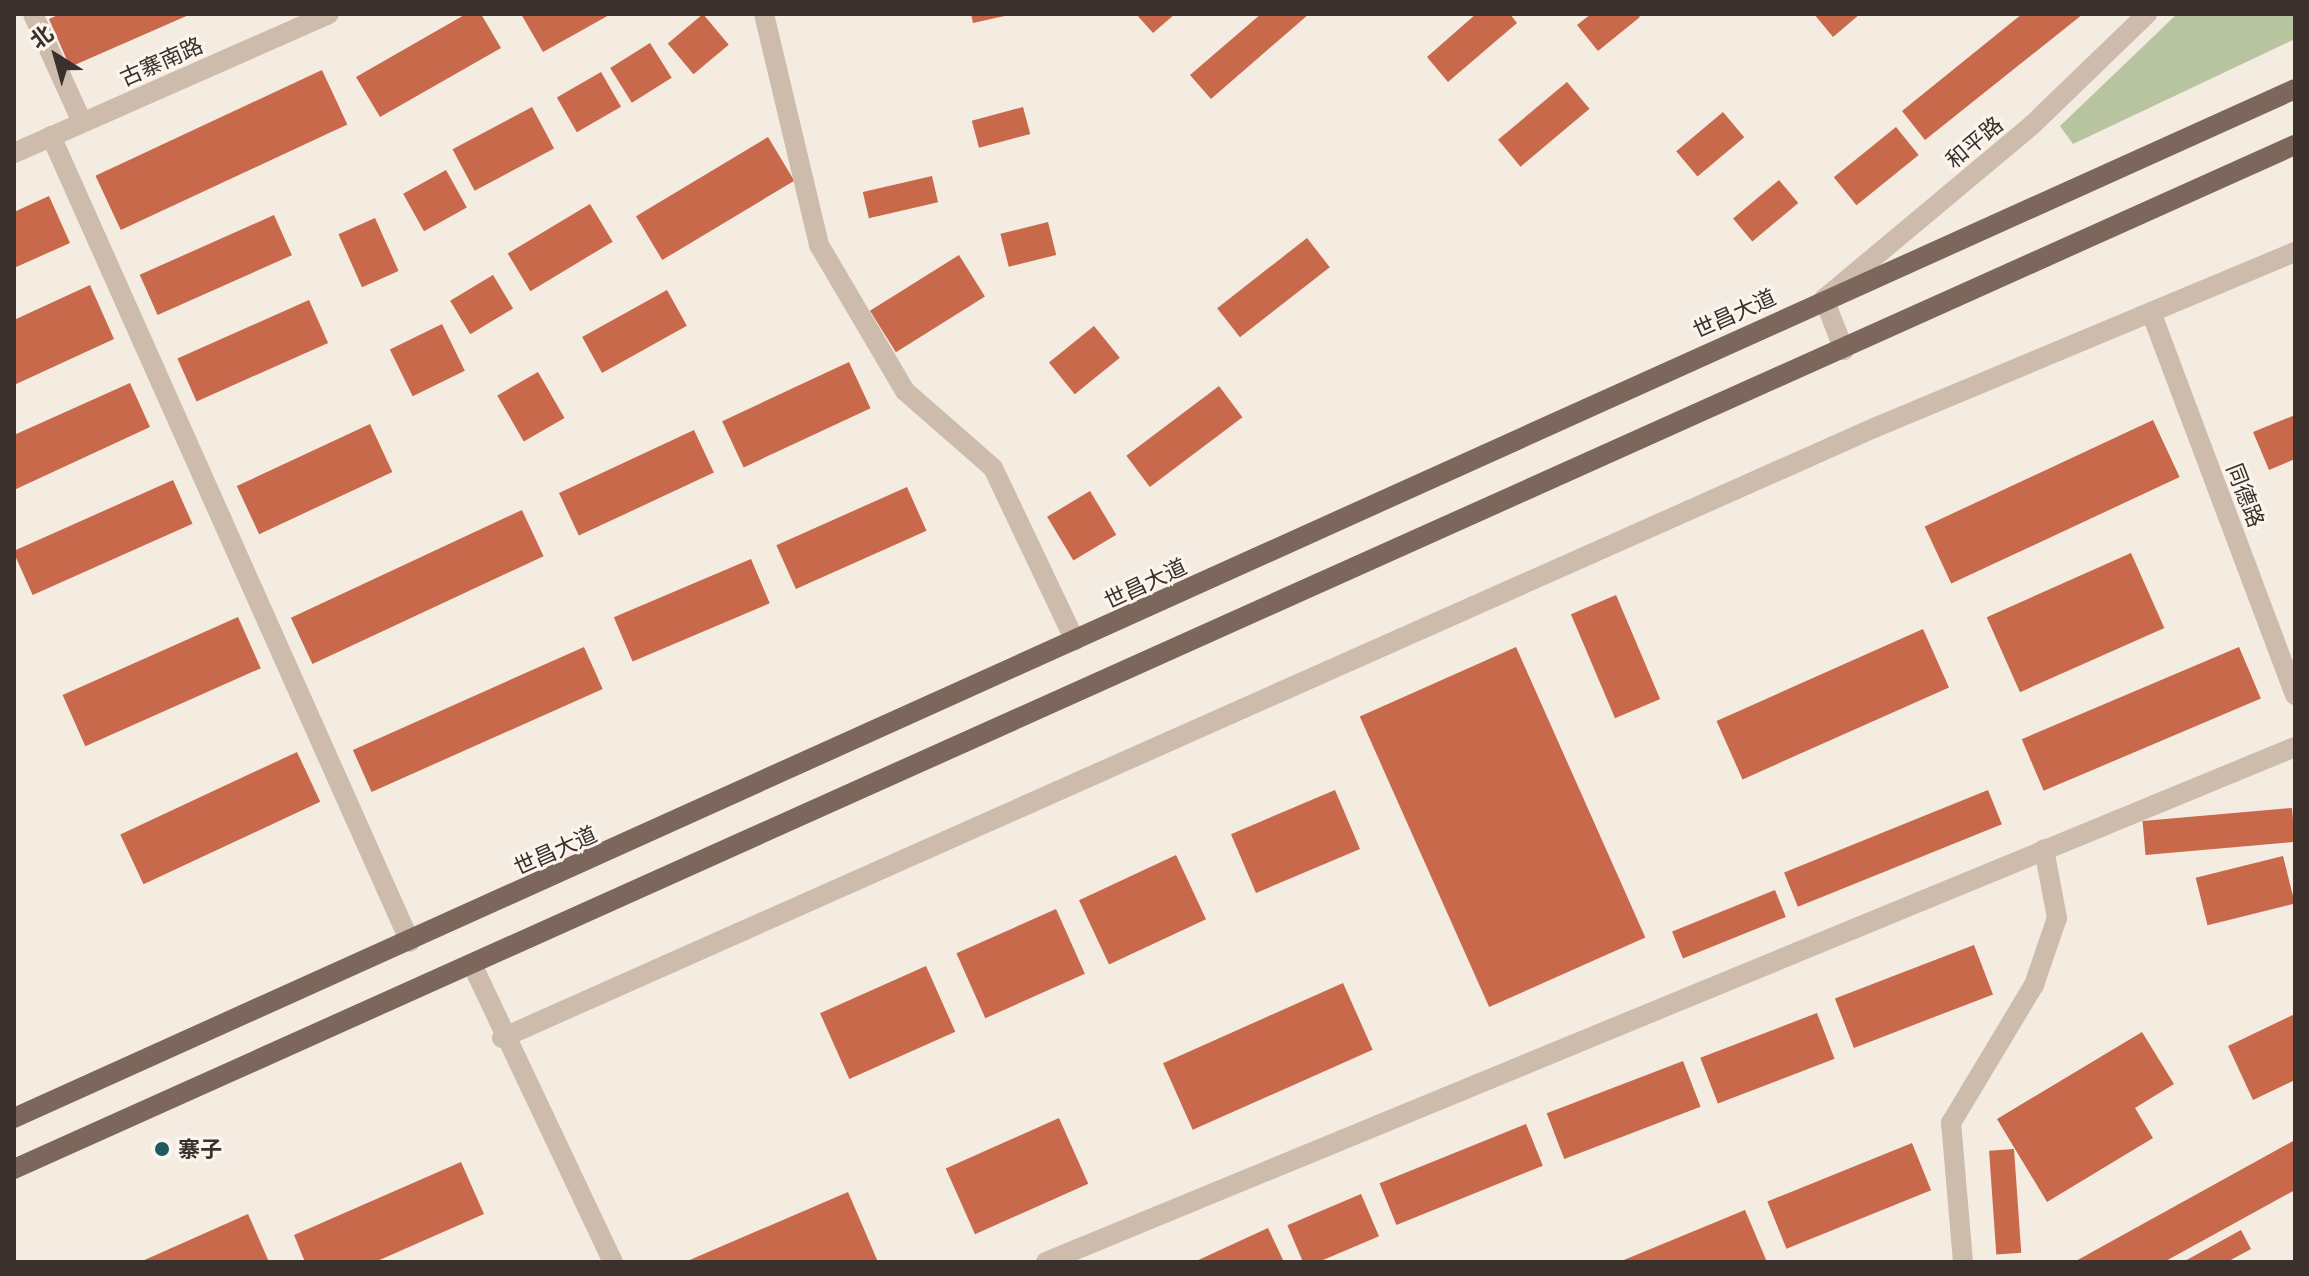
<!DOCTYPE html>
<meta charset="utf-8">
<style>
body{margin:0}
#map{position:relative;width:2309px;height:1276px;overflow:hidden;background:#f4ebe1;font-family:"IBM Plex Sans","Noto Sans SC",sans-serif}
div>[style]{position:absolute}
.green>*{inset:0;background:#b8c4a0}
.building>*{inset:0;background:#c8694b;transform-origin:0 0}
.minor>*{height:20px;margin:-10px;padding:0 10px;transform-origin:10px;border-radius:10px;background:#cdbbac}
.tertiary>*{height:20px;margin:-10px;padding:0 10px;transform-origin:10px;border-radius:10px;background:#cdbbac}
.primary>*{height:20px;margin:-10px;padding:0 10px;transform-origin:10px;border-radius:10px;background:#7d675c}
.dots>*{width:22px;height:22px;translate:-50% -50%;box-sizing:border-box;border:4px solid #fbf5ee;border-radius:50%}
span{translate:-50% -50%;white-space:nowrap;text-align:center;line-height:1.15;-webkit-text-stroke:6px #fbf5ee;paint-order:stroke}
.street-label{font-size:22px;color:#3b302b}
.poi-label{font-size:22px;color:#3b302b;font-weight:700}
.left{translate:0 -50%;text-align:left}
.frame{position:absolute;inset:0;border:16px solid #3b302b;pointer-events:none}
.north{position:absolute;left:16px;top:16px;width:80px;height:80px;-webkit-text-stroke:6px #fbf5ee;paint-order:stroke;rotate:323deg;font-size:22px;font-weight:700;line-height:32px;text-align:center;color:#3b302b}
.north::after{content:'';display:block;margin:auto;width:28px;height:36px;background:#3b302b;clip-path:polygon(50% 0,100% 100%,50% 72%,0 100%)}
</style>
<div id="map">
<div class="green">
<i style="clip-path:polygon(2177px 14px,2295px 14px,2295px 39px,2073px 144px,2060px 126px)"></i>
</div>
<div class="building">
<i style="clip-path:polygon(60px 14px,191px 14px,70px 67px,49px 19px)"></i>
<i style="clip-path:polygon(466px 14px,481px 14px,501px 48px,380px 117px,356px 77px)"></i>
<i style="clip-path:polygon(521px 14px,611px 14px,543px 52px)"></i>
<i style="left:703px;top:14px;width:40px;height:46px;rotate:50deg"></i>
<i style="clip-path:polygon(971px 14px,1009px 14px,1009px 15px,973px 23px)"></i>
<i style="clip-path:polygon(1136px 14px,1175px 14px,1153px 33px)"></i>
<i style="clip-path:polygon(1261px 14px,1309px 14px,1211px 99px,1190px 75px)"></i>
<i style="clip-path:polygon(1476px 14px,1510px 14px,1517px 23px,1448px 82px,1427px 57px)"></i>
<i style="clip-path:polygon(1591px 14px,1637px 14px,1640px 17px,1598px 51px,1577px 25px)"></i>
<i style="clip-path:polygon(1814px 14px,1860px 14px,1833px 37px)"></i>
<i style="clip-path:polygon(2022px 14px,2083px 14px,1925px 140px,1902px 111px)"></i>
<i style="left:650px;top:43px;width:41px;height:47px;rotate:58deg"></i>
<i style="left:322px;top:70px;width:60px;height:250px;rotate:65deg"></i>
<i style="left:601px;top:72px;width:40px;height:51px;rotate:60deg"></i>
<i style="left:1567px;top:82px;width:35px;height:90px;rotate:50deg"></i>
<i style="left:532px;top:107px;width:47px;height:90px;rotate:62deg"></i>
<i style="left:1023px;top:107px;width:28px;height:53px;rotate:75deg"></i>
<i style="left:1723px;top:112px;width:33px;height:61px;rotate:50deg"></i>
<i style="left:1896px;top:127px;width:36px;height:80px;rotate:51deg"></i>
<i style="left:768px;top:137px;width:51px;height:154px;rotate:59deg"></i>
<i style="left:446px;top:170px;width:43px;height:49px;rotate:61deg"></i>
<i style="left:932px;top:176px;width:27px;height:71px;rotate:77deg"></i>
<i style="left:1779px;top:180px;width:30px;height:60px;rotate:50deg"></i>
<i style="clip-path:polygon(49px 196px,70px 243px,14px 268px,14px 212px)"></i>
<i style="left:590px;top:204px;width:44px;height:96px;rotate:59deg"></i>
<i style="left:274px;top:215px;width:44px;height:147px;rotate:66deg"></i>
<i style="left:375px;top:218px;width:58px;height:40px;rotate:66deg"></i>
<i style="left:1048px;top:222px;width:34px;height:49px;rotate:76deg"></i>
<i style="left:1307px;top:238px;width:37px;height:114px;rotate:52deg"></i>
<i style="left:959px;top:255px;width:49px;height:105px;rotate:58deg"></i>
<i style="left:493px;top:275px;width:39px;height:50px;rotate:59deg"></i>
<i style="clip-path:polygon(90px 285px,114px 339px,14px 385px,14px 320px)"></i>
<i style="left:667px;top:290px;width:41px;height:97px;rotate:61deg"></i>
<i style="left:309px;top:300px;width:47px;height:144px;rotate:66deg"></i>
<i style="left:442px;top:324px;width:52px;height:58px;rotate:64deg"></i>
<i style="left:1094px;top:326px;width:41px;height:58px;rotate:51deg"></i>
<i style="left:849px;top:362px;width:51px;height:140px;rotate:65deg"></i>
<i style="left:538px;top:372px;width:53px;height:47px;rotate:60deg"></i>
<i style="clip-path:polygon(130px 383px,150px 427px,14px 490px,14px 435px)"></i>
<i style="left:1219px;top:386px;width:39px;height:116px;rotate:53deg"></i>
<i style="clip-path:polygon(2295px 415px,2295px 459px,2269px 470px,2253px 432px)"></i>
<i style="left:2153px;top:420px;width:63px;height:252px;rotate:65deg"></i>
<i style="left:370px;top:424px;width:53px;height:147px;rotate:65deg"></i>
<i style="left:694px;top:430px;width:47px;height:149px;rotate:65deg"></i>
<i style="left:173px;top:480px;width:48px;height:175px;rotate:66deg"></i>
<i style="left:907px;top:487px;width:48px;height:143px;rotate:66deg"></i>
<i style="left:1090px;top:491px;width:51px;height:50px;rotate:59deg"></i>
<i style="left:522px;top:510px;width:51px;height:255px;rotate:65deg"></i>
<i style="left:2131px;top:553px;width:82px;height:158px;rotate:66deg"></i>
<i style="left:751px;top:559px;width:48px;height:149px;rotate:67deg"></i>
<i style="left:1616px;top:595px;width:113px;height:49px;rotate:67deg"></i>
<i style="left:238px;top:617px;width:56px;height:192px;rotate:66deg"></i>
<i style="left:1923px;top:629px;width:64px;height:226px;rotate:66deg"></i>
<i style="left:584px;top:647px;width:46px;height:253px;rotate:66deg"></i>
<i style="left:1516px;top:647px;width:318px;height:171px;rotate:66deg"></i>
<i style="left:2239px;top:647px;width:56px;height:236px;rotate:67deg"></i>
<i style="left:297px;top:752px;width:55px;height:195px;rotate:65deg"></i>
<i style="left:1335px;top:790px;width:64px;height:113px;rotate:67deg"></i>
<i style="left:1988px;top:790px;width:37px;height:220px;rotate:68deg"></i>
<i style="left:2292px;top:808px;width:34px;height:150px;rotate:85deg"></i>
<i style="left:1176px;top:855px;width:71px;height:107px;rotate:65deg"></i>
<i style="left:2283px;top:856px;width:49px;height:90px;rotate:76deg"></i>
<i style="left:1775px;top:890px;width:29px;height:111px;rotate:68deg"></i>
<i style="left:1056px;top:909px;width:71px;height:109px;rotate:66deg"></i>
<i style="left:1974px;top:945px;width:53px;height:149px;rotate:69deg"></i>
<i style="left:926px;top:966px;width:72px;height:116px;rotate:66deg"></i>
<i style="left:1343px;top:983px;width:73px;height:197px;rotate:66deg"></i>
<i style="left:1817px;top:1013px;width:49px;height:125px;rotate:69deg"></i>
<i style="clip-path:polygon(2295px 1014px,2295px 1080px,2253px 1100px,2228px 1046px)"></i>
<i style="clip-path:polygon(2142px 1032px,2174px 1084px,2135px 1108px,2153px 1138px,2047px 1202px,1997px 1119px)"></i>
<i style="left:1683px;top:1061px;width:49px;height:146px;rotate:69deg"></i>
<i style="left:1059px;top:1118px;width:72px;height:124px;rotate:66deg"></i>
<i style="left:1526px;top:1124px;width:45px;height:158px;rotate:68deg"></i>
<i style="clip-path:polygon(2295px 1140px,2295px 1190px,2164px 1262px,2074px 1262px)"></i>
<i style="left:1912px;top:1143px;width:51px;height:156px;rotate:68deg"></i>
<i style="left:2014px;top:1149px;width:104px;height:25px;rotate:86deg"></i>
<i style="clip-path:polygon(461px 1162px,484px 1214px,375px 1262px,305px 1262px,294px 1235px)"></i>
<i style="clip-path:polygon(848px 1192px,878px 1262px,685px 1262px)"></i>
<i style="left:1361px;top:1194px;width:46px;height:80px;rotate:67deg"></i>
<i style="clip-path:polygon(1745px 1210px,1767px 1262px,1619px 1262px)"></i>
<i style="clip-path:polygon(248px 1214px,269px 1262px,140px 1262px)"></i>
<i style="clip-path:polygon(1268px 1228px,1284px 1262px,1194px 1262px)"></i>
<i style="clip-path:polygon(2241px 1230px,2251px 1249px,2227px 1262px,2183px 1262px)"></i>
</div>
<div class="minor">
<i style="left:33px;top:14px;width:119px;rotate:65.6deg"></i>
<i style="left:764px;top:14px;width:237px;rotate:76.6deg"></i>
<i style="left:819px;top:245px;width:169px;rotate:59.5deg"></i>
<i style="left:905px;top:391px;width:117px;rotate:41.2deg"></i>
<i style="left:993px;top:468px;width:191px;rotate:64.6deg"></i>
<i style="left:51px;top:136px;width:882px;rotate:65.99deg"></i>
<i style="left:14px;top:153px;width:344px;rotate:-23.8deg"></i>
<i style="left:1824px;top:299px;width:55px;rotate:68.6deg"></i>
<i style="left:2151px;top:312px;width:409px;rotate:69.4deg"></i>
<i style="left:472px;top:964px;width:330px;rotate:64.7deg"></i>
<i style="left:502px;top:1038px;width:1501px;rotate:-23.97deg"></i>
<i style="left:1874px;top:428px;width:456px;rotate:-22.7deg"></i>
<i style="left:1046px;top:1262px;width:1351px;rotate:-22.41deg"></i>
<i style="left:1963px;top:1262px;width:140px;rotate:-94.9deg"></i>
<i style="left:1951px;top:1123px;width:161px;rotate:-59deg"></i>
<i style="left:2034px;top:985px;width:71px;rotate:-71.1deg"></i>
<i style="left:2057px;top:918px;width:70px;rotate:-100.7deg"></i>
</div>
<div class="tertiary">
<i style="left:1824px;top:299px;width:271px;rotate:-39.9deg"></i>
<i style="left:2032px;top:125px;width:160px;rotate:-44deg"></i>
</div>
<div class="primary">
<i style="left:14px;top:1118px;width:2502px;rotate:-24.28deg"></i>
<i style="left:14px;top:1169px;width:2500px;rotate:-24.18deg"></i>
</div>
<div class="dots">
<i style="left:162px;top:1149px;background:#1f5a5e"></i>
</div>
<div class="street-label">
<span style="left:161px;top:61px;rotate:-24deg">古寨南路</span>
<span style="left:1974px;top:142px;rotate:-40deg">和平路</span>
<span style="left:1734px;top:313px;rotate:-24deg">世昌大道</span>
<span style="left:2246px;top:495px;rotate:69deg">同德路</span>
<span style="left:1145px;top:583px;rotate:-25deg">世昌大道</span>
<span style="left:555px;top:850px;rotate:-24deg">世昌大道</span>
</div>
<div class="poi-label">
<span class="left" style="left:178px;top:1149px">寨子</span>
</div>
<div class="frame"></div>
<div class="north">北</div>
</div>
